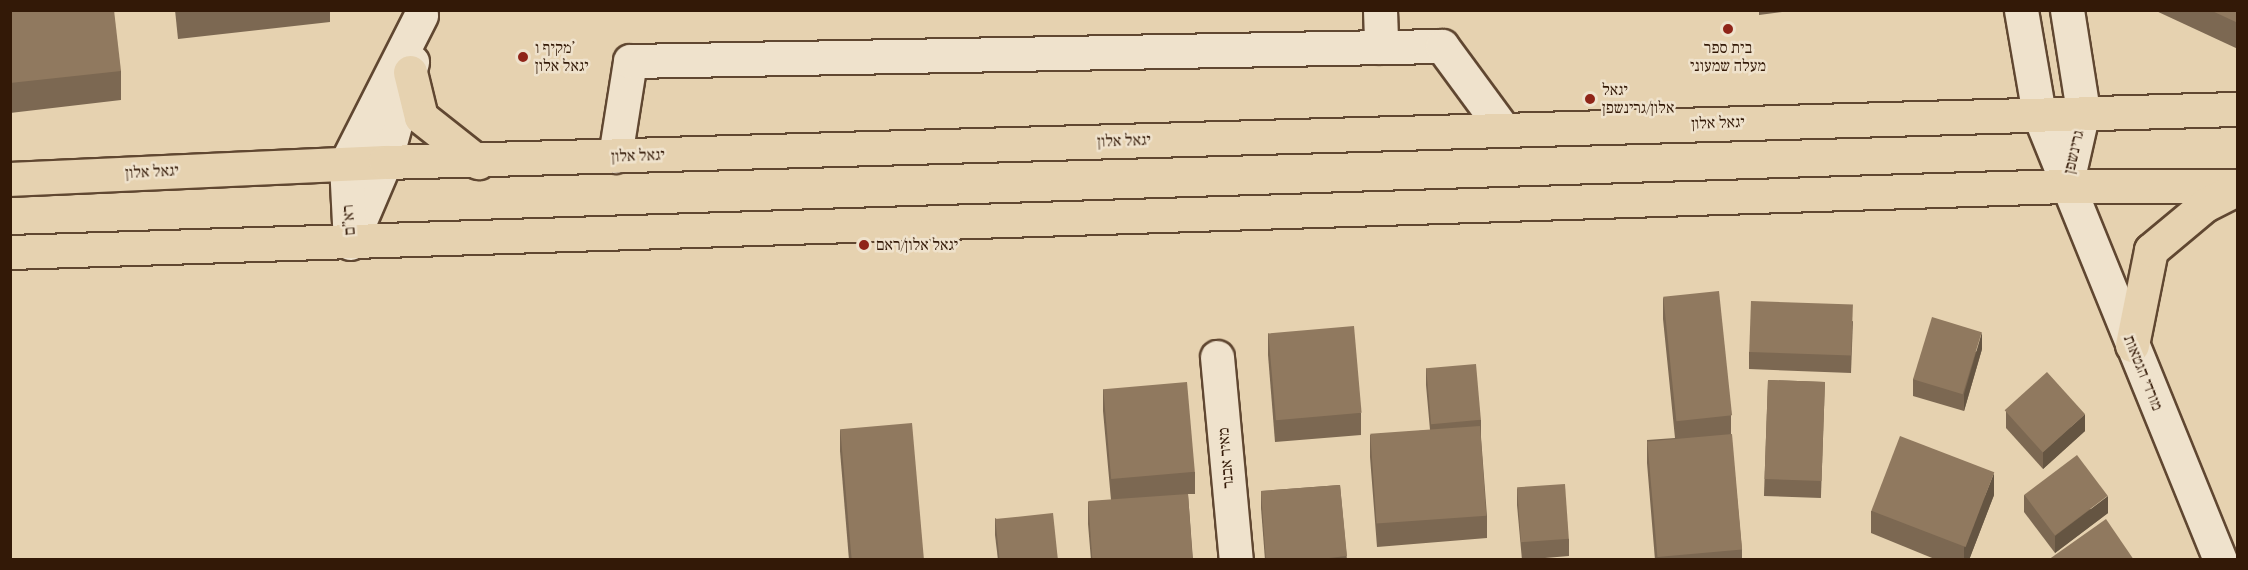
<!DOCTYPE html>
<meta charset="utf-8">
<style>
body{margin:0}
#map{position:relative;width:2248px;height:570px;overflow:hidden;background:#e6d2b0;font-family:"IM FELL French Canon","Frank Ruhl Libre",serif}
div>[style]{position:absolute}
.roads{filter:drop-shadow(2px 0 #604731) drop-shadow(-2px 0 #604731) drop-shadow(0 2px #604731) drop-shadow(0 -2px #604731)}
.minor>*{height:33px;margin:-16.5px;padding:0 16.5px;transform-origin:16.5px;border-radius:16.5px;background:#efe2cc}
.major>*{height:33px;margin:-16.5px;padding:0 16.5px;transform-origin:16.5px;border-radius:16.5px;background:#e6d2b0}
.wall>*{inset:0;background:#7c6852;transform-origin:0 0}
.shaded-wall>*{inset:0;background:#655542}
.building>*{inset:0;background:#90795f;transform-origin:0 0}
.dots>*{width:16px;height:16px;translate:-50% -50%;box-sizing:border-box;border:3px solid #efe2cc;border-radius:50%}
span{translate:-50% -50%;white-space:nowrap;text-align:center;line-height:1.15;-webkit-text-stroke:5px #efe2cc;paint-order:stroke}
.poi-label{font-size:16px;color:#331907}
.left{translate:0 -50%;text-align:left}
.street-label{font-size:16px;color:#331907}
.frame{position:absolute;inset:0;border:12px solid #331907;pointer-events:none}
</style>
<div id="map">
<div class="roads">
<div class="minor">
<i style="left:1380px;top:10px;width:37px;rotate:88deg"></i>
<i style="left:2021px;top:10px;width:106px;rotate:80.2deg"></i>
<i style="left:2039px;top:114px;width:481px;rotate:67.9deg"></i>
<i style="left:615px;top:156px;width:96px;rotate:-81deg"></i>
<i style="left:630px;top:61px;width:812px;rotate:-1.06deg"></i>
<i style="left:1442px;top:46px;width:103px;rotate:53.7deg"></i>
<i style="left:2066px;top:186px;width:77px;rotate:-77.2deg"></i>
<i style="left:2083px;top:111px;width:102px;rotate:-99deg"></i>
<i style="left:353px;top:237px;width:82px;rotate:-66.9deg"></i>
<i style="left:385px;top:162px;width:104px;rotate:-74.9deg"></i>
<i style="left:350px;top:243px;width:80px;rotate:-92.9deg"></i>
<i style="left:346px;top:163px;width:166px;rotate:-63.1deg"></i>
<i style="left:1217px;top:357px;width:204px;rotate:84.7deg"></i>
</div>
<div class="major">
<i style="left:410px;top:72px;width:46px;rotate:76.3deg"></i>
<i style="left:421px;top:117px;width:73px;rotate:38.3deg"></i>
<i style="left:10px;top:179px;width:375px;rotate:-2.6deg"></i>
<i style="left:385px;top:162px;width:1854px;rotate:-1.64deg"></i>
<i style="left:10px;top:252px;width:2057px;rotate:-1.84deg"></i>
<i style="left:2066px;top:186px;width:172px"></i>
<i style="left:2132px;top:345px;width:97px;rotate:-78.7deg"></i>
<i style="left:2151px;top:250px;width:70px;rotate:-39.8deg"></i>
<i style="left:2205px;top:205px;width:37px;rotate:-27deg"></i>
</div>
</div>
<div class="wall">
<i style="clip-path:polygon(10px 10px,121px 71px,121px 100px,10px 113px)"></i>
<i style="clip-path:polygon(175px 10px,330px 10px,330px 22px,178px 39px)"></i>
<i style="clip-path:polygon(1759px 10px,1798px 10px,1759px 15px)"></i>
<i style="clip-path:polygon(2154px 10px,2238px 10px,2238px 49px)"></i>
<i style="clip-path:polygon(1663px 297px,1731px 415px,1731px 434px,1742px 550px,1742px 560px,1655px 560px,1647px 463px,1647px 440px,1675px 438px,1663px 319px)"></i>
<i style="clip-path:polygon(1853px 321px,1851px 373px,1749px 369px,1749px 352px)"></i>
<i style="clip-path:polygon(1268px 333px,1361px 413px,1361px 435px,1275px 442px,1268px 355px)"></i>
<i style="clip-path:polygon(1982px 349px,1964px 411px,1913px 396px,1913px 379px)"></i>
<i style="clip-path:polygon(1426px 368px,1481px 420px,1481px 437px,1487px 516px,1487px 538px,1377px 547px,1370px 457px,1370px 435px,1430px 430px,1426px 385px)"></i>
<i style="left:1768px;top:380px;width:57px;height:116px;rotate:2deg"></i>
<i style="clip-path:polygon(1103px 389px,1195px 472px,1195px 494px,1188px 494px,1193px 560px,1091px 560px,1088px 524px,1088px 502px,1111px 500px,1103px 411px)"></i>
<i style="clip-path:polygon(2006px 411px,2085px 431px,2043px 469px,2006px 428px)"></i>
<i style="clip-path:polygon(840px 429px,924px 560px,849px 560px,840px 451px)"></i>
<i style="clip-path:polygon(1340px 485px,1347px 560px,1265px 560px,1261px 508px,1261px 491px)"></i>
<i style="clip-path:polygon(1517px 488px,1569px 539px,1569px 556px,1522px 560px,1517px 505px)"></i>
<i style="clip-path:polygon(1994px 495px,1969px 560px,1937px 560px,1871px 533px,1871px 511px)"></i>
<i style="clip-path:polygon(2024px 495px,2108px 513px,2055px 553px,2024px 512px)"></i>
<i style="clip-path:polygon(995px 518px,1058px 560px,998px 560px,995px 535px)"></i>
</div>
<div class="shaded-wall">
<i style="clip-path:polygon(1982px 332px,1982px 349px,1964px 411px,1964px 394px)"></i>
<i style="clip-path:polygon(2085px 414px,2085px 431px,2043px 469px,2043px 452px)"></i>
<i style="clip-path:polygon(1994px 473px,1994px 495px,1969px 560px,1964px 560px,1964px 548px)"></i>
<i style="clip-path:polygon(2108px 496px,2108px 513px,2055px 553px,2055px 536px)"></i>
</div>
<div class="building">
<i style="clip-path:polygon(10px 10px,114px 10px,121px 71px,10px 83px)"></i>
<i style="clip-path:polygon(2210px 10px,2238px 10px,2238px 23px)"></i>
<i style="left:1719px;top:291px;width:125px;height:56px;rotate:84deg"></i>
<i style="left:1751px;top:301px;width:102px;height:51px;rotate:2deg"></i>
<i style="left:1932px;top:317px;width:52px;height:65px;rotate:17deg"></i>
<i style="left:1354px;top:326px;width:87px;height:86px;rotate:85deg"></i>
<i style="left:1476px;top:364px;width:56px;height:50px;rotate:85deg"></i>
<i style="left:2047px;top:372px;width:57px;height:57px;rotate:48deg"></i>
<i style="left:1768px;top:380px;width:57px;height:99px;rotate:2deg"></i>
<i style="left:1187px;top:382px;width:90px;height:84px;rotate:85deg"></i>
<i style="left:912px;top:423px;width:137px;height:72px;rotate:85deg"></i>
<i style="left:1480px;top:426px;width:90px;height:110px;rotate:86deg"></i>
<i style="left:1732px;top:434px;width:116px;height:85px;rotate:85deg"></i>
<i style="left:1900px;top:436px;width:101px;height:80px;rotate:21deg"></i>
<i style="left:2077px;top:455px;width:51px;height:66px;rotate:53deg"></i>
<i style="left:1565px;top:484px;width:55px;height:48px;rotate:86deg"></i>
<i style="clip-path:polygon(1340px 485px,1347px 556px,1311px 560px,1266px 560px,1261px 491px)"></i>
<i style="left:1188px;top:494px;width:66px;height:100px;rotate:86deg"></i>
<i style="left:1053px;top:513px;width:47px;height:58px;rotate:84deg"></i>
<i style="clip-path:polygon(2106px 519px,2134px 560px,2048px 560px)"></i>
</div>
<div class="dots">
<i style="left:1728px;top:29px;background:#8f2418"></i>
<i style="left:523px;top:57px;background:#8f2418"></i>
<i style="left:1590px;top:99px;background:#8f2418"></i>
<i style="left:864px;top:245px;background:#8f2418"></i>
</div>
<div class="poi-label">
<span class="left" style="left:535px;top:57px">מקיף ו'<br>יגאל אלון</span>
<span style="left:1728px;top:57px">בית ספר<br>מעלה שמעוני</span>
<span class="left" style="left:1602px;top:99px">יגאל<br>אלון/גרינשפן</span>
<span class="left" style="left:876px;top:245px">יגאל אלון/ראם</span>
</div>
<div class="street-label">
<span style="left:1718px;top:123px;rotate:-2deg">יגאל אלון</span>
<span style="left:1124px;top:141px;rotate:-2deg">יגאל אלון</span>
<span style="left:2074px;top:152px;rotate:-77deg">גרינשפן</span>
<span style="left:638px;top:156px;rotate:-2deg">יגאל אלון</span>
<span style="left:152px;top:172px;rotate:-3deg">יגאל אלון</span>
<span style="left:349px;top:220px;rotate:-94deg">רא"ם</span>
<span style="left:2143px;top:373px;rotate:68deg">מורדי הגטאות</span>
<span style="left:1226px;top:458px;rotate:-95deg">מאיר אבנר</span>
</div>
<div class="frame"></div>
</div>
